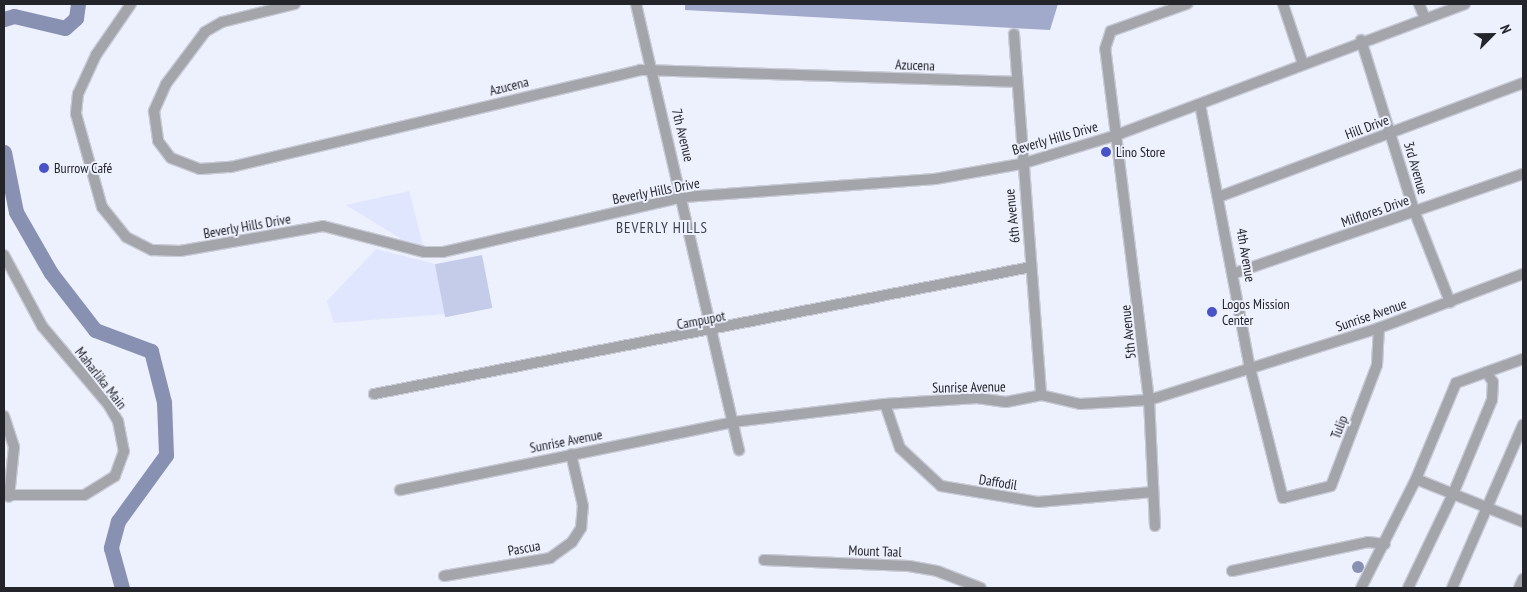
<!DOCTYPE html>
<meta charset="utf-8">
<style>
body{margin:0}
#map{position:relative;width:1527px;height:592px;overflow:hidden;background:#edf0fd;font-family:"PT Sans Narrow",sans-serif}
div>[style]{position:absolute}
.built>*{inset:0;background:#e0e6fd}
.green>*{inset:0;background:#c5ccea;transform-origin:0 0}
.forest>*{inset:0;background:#a2aacc}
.water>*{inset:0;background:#8991b2}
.round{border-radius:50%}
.river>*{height:15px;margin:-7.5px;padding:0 7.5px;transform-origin:7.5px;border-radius:7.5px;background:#8991b2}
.roads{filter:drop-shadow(1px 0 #c9cbd7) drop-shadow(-1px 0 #c9cbd7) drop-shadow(0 1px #c9cbd7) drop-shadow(0 -1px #c9cbd7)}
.minor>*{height:10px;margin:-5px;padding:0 5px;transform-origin:5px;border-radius:5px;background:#a3a5ab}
.dots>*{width:14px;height:14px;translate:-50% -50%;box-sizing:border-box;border:2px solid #edf0fd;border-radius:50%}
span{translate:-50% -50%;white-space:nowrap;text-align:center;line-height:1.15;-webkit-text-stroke:4px #edf0fd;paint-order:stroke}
.street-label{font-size:14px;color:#24252b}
.poi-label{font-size:14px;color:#24252b}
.left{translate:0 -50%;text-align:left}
.neighbourhood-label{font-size:15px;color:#3b3e4b;letter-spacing:1px}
.frame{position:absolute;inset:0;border:5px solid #24252b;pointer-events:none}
.north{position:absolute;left:1467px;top:10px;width:50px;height:50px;-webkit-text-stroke:4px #edf0fd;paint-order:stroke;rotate:67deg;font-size:14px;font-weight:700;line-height:20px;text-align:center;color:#24252b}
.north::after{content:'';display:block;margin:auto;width:18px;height:22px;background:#24252b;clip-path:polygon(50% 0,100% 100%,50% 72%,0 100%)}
</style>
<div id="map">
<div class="built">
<i style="clip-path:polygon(409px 191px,423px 245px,403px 240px,346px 205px)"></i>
<i style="clip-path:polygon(376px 249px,435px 264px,445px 314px,334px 323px,327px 301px)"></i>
</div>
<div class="green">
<i style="left:482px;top:255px;width:54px;height:48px;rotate:79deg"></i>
</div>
<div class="forest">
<i style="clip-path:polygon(685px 4px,1058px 4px,1050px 30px,685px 10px)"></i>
</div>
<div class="water">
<i class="round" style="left:1352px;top:561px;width:12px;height:12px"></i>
</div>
<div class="river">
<i style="left:4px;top:19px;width:10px;rotate:-17deg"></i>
<i style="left:14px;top:16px;width:52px;rotate:13.2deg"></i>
<i style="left:65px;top:28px;width:15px;rotate:-42deg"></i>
<i style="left:76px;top:18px;width:14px;rotate:-82deg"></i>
<i style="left:4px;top:152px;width:61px;rotate:78.7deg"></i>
<i style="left:16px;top:212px;width:70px;rotate:60.2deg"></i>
<i style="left:51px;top:273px;width:72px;rotate:52.3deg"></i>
<i style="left:95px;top:330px;width:60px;rotate:20.6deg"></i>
<i style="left:151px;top:351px;width:53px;rotate:75.7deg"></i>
<i style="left:164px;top:402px;width:53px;rotate:87.8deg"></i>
<i style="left:166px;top:455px;width:82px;rotate:126deg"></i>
<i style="left:118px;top:521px;width:28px;rotate:105deg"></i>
<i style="left:111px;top:548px;width:41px;rotate:74.6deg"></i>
</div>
<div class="roads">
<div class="minor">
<i style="left:131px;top:4px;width:62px;rotate:124.5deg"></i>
<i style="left:96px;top:55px;width:43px;rotate:114.8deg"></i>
<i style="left:78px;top:94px;width:20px;rotate:96deg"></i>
<i style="left:76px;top:114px;width:97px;rotate:74.4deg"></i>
<i style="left:102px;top:207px;width:38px;rotate:51deg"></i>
<i style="left:126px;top:237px;width:29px;rotate:27deg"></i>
<i style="left:152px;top:250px;width:28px;rotate:2deg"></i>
<i style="left:180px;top:251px;width:145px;rotate:-9.9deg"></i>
<i style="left:323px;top:226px;width:104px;rotate:14.4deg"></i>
<i style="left:424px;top:252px;width:19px"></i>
<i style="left:443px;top:252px;width:247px;rotate:-12.9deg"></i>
<i style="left:684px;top:197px;width:252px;rotate:-4.1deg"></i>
<i style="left:935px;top:179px;width:87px;rotate:-9.9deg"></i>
<i style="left:1021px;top:164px;width:97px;rotate:-16.8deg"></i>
<i style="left:1114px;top:136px;width:375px;rotate:-20.6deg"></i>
<i style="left:295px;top:4px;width:75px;rotate:166.1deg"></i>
<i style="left:222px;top:22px;width:20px;rotate:150deg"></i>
<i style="left:205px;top:32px;width:65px;rotate:126.9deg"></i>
<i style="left:166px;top:84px;width:30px;rotate:114deg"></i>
<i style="left:154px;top:111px;width:30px;rotate:82deg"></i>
<i style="left:158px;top:141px;width:21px;rotate:53deg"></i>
<i style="left:171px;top:158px;width:31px;rotate:21deg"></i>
<i style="left:200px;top:169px;width:31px;rotate:-4deg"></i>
<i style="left:231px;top:167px;width:420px;rotate:-13.3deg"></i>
<i style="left:640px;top:70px;width:376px;rotate:1.8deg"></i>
<i style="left:636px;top:4px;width:458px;rotate:77deg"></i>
<i style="left:1283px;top:4px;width:63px;rotate:71.6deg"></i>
<i style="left:1419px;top:4px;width:13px;rotate:67deg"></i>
<i style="left:1014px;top:34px;width:362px;rotate:85.7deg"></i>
<i style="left:1361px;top:40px;width:181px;rotate:72.7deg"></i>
<i style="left:1415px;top:213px;width:96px;rotate:68.5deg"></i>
<i style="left:1200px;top:104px;width:269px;rotate:79.3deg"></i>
<i style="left:1250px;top:368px;width:134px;rotate:75.8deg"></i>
<i style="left:1283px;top:498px;width:49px;rotate:-14deg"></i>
<i style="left:1331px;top:486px;width:129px;rotate:-69.2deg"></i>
<i style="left:1377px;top:365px;width:37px;rotate:-87deg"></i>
<i style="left:1221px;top:196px;width:322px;rotate:-20.5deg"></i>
<i style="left:4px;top:255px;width:81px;rotate:61.8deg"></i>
<i style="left:42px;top:326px;width:102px;rotate:49.8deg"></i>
<i style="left:108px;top:404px;width:20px;rotate:60deg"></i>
<i style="left:118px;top:421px;width:31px;rotate:79deg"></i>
<i style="left:124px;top:451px;width:27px;rotate:110deg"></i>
<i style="left:115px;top:476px;width:36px;rotate:148deg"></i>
<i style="left:84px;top:495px;width:80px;rotate:180deg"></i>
<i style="left:1235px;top:273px;width:305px;rotate:-19deg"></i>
<i style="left:374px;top:394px;width:669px;rotate:-10.94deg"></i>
<i style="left:885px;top:404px;width:46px;rotate:71.2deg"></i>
<i style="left:900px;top:448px;width:56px;rotate:42.8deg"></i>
<i style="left:941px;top:486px;width:98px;rotate:9.4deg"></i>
<i style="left:1038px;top:502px;width:115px;rotate:-5deg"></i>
<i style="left:4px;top:416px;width:33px;rotate:72deg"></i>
<i style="left:14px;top:447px;width:50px;rotate:95.7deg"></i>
<i style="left:1416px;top:479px;width:115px;rotate:21.9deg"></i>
<i style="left:400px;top:490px;width:340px;rotate:-11.5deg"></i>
<i style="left:733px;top:422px;width:153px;rotate:-6.8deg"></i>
<i style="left:885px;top:404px;width:92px;rotate:-3.7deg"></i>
<i style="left:977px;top:398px;width:29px;rotate:8deg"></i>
<i style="left:1006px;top:402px;width:36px;rotate:-11deg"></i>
<i style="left:1041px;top:395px;width:40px;rotate:13deg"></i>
<i style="left:1080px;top:404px;width:69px;rotate:-3.3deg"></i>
<i style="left:1149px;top:400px;width:241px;rotate:-17.4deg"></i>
<i style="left:1379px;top:328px;width:154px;rotate:-20.6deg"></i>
<i style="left:1155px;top:526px;width:126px;rotate:-92.7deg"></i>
<i style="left:1149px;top:400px;width:354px;rotate:-97.1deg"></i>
<i style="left:1105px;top:49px;width:19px;rotate:-72deg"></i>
<i style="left:1111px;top:31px;width:81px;rotate:-19.6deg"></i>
<i style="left:764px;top:560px;width:145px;rotate:2.4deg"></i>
<i style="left:909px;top:566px;width:28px;rotate:10deg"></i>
<i style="left:937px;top:571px;width:47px;rotate:21.1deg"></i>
<i style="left:1232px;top:571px;width:139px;rotate:-12deg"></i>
<i style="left:1368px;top:542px;width:17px;rotate:7deg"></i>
<i style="left:444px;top:576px;width:108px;rotate:-9.6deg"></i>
<i style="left:550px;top:558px;width:27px;rotate:-36deg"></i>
<i style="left:572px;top:542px;width:17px;rotate:-57deg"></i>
<i style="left:581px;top:528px;width:22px;rotate:-85deg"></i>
<i style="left:583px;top:506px;width:53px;rotate:-103deg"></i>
<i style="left:1361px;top:588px;width:122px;rotate:-63.2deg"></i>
<i style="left:1416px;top:479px;width:104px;rotate:-67.4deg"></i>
<i style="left:1456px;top:383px;width:71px;rotate:-19.7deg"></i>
<i style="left:1408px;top:588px;width:104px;rotate:-64.4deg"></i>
<i style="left:1453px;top:494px;width:102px;rotate:-67.5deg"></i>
<i style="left:1492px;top:400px;width:18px;rotate:-87deg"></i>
<i style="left:1493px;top:382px;width:12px;rotate:-125deg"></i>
<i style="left:1452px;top:588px;width:178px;rotate:-66.5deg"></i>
<i style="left:1519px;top:588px;width:10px;rotate:-66deg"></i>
</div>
</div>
<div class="dots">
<i style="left:1106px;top:152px;background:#4953c8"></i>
<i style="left:44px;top:168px;background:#4953c8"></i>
<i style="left:1212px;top:312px;background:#4953c8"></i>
</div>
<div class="street-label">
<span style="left:915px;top:65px;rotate:2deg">Azucena</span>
<span style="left:509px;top:86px;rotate:-14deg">Azucena</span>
<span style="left:1367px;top:127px;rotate:-20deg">Hill Drive</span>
<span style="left:683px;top:135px;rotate:76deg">7th Avenue</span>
<span style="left:1055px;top:138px;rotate:-16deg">Beverly Hills Drive</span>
<span style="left:1416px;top:168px;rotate:74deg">3rd Avenue</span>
<span style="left:656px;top:191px;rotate:-11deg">Beverly Hills Drive</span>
<span style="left:1375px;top:211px;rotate:-19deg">Milflores Drive</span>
<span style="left:1012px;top:216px;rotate:-96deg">6th Avenue</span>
<span style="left:247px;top:226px;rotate:-10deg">Beverly Hills Drive</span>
<span style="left:1246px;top:255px;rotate:80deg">4th Avenue</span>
<span style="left:1371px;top:315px;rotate:-19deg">Sunrise Avenue</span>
<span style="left:701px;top:320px;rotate:-11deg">Campupot</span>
<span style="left:1128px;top:332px;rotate:-96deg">5th Avenue</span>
<span style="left:101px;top:378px;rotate:52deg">Maharlika Main</span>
<span style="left:969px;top:387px;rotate:-1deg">Sunrise Avenue</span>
<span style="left:1339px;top:427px;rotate:-69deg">Tulip</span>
<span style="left:566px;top:441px;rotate:-11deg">Sunrise Avenue</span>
<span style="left:998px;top:482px;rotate:9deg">Daffodil</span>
<span style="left:524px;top:548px;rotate:-10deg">Pascua</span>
<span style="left:875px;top:551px;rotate:2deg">Mount Taal</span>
</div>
<div class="poi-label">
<span class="left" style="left:1116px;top:152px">Lino Store</span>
<span class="left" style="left:54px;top:168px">Burrow Café</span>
<span class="left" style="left:1222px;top:312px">Logos Mission<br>Center</span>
</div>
<div class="neighbourhood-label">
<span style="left:662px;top:228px">BEVERLY HILLS</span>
</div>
<div class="frame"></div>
<div class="north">N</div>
</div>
